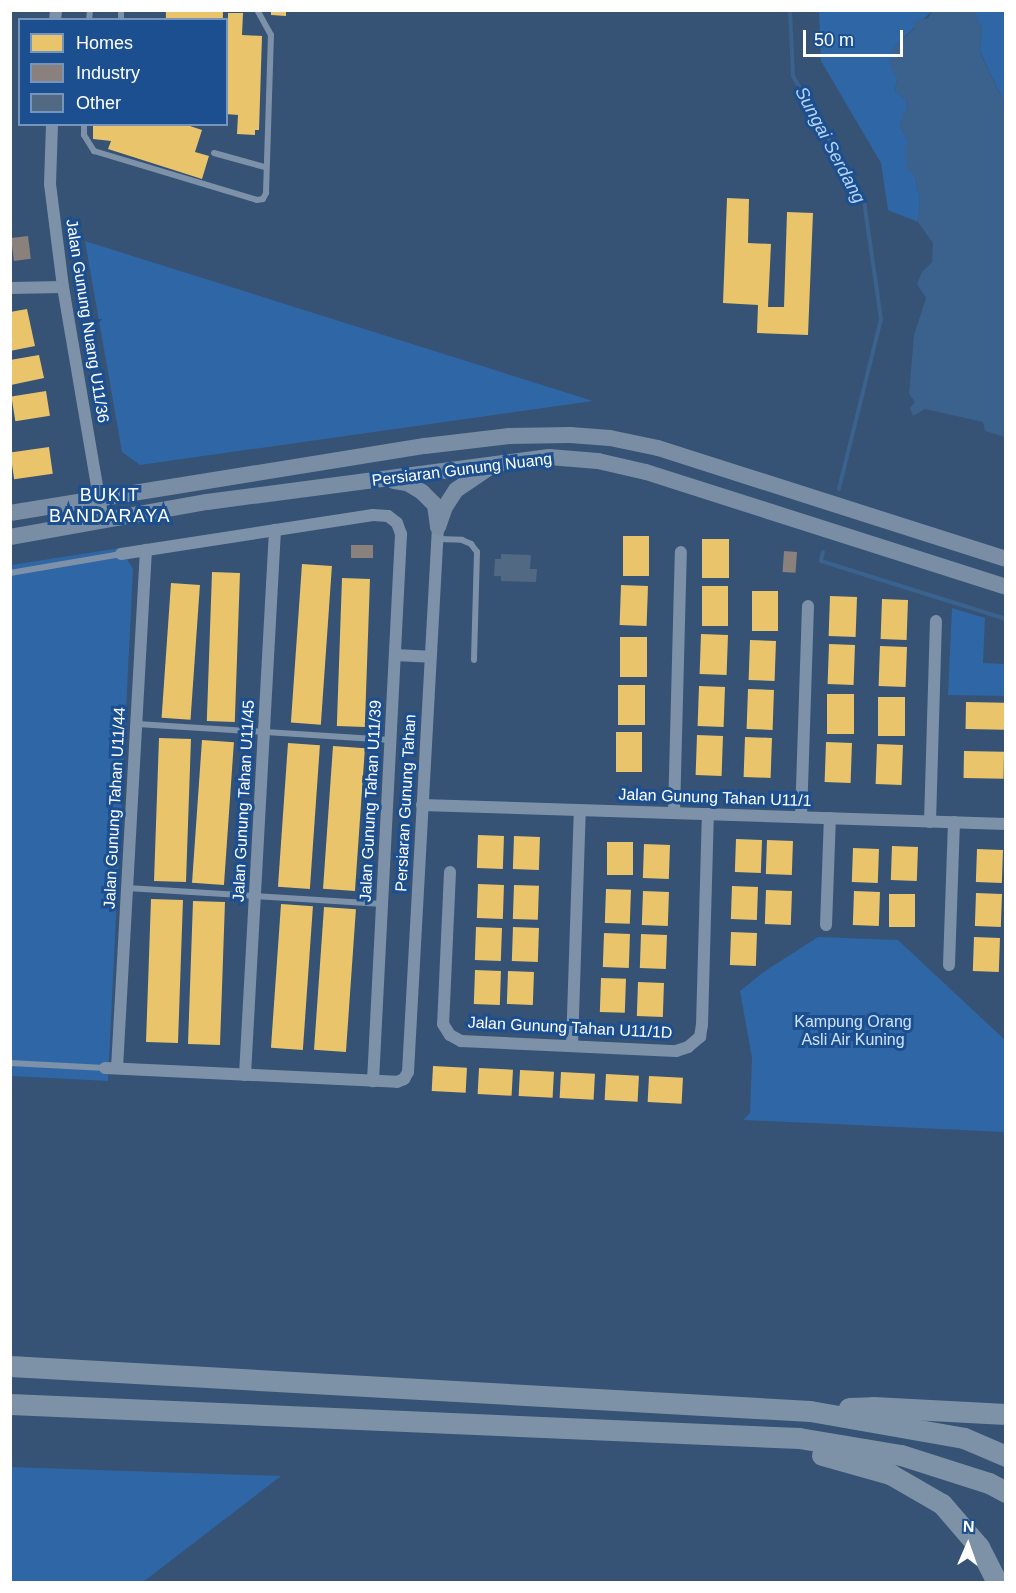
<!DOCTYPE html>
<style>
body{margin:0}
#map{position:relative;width:1016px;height:1593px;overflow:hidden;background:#365274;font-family:Arial,sans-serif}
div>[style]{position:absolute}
.green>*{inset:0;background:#2f66a5}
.water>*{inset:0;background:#3b618d}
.homes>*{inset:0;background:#e9c46a;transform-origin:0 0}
.industry>*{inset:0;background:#8a817c;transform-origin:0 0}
.stream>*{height:4px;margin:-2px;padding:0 2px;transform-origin:2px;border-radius:2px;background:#3b618d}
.building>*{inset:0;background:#526984}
.lane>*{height:6px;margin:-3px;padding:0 3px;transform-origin:3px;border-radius:3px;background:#7d92a8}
.street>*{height:12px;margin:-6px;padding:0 6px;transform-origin:6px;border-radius:6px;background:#7d92a8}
.secondary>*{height:16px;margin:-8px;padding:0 8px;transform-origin:8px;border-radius:8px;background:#798da4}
.highway>*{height:21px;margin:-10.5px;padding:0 10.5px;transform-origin:10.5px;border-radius:10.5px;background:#7e92a7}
span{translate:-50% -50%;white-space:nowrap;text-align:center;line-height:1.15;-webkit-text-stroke:6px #1b4f8f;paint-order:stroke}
.street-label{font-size:16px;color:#fff}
.park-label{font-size:16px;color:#cfe3fa}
.water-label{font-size:18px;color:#b5d3f5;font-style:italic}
.neighbourhood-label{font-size:18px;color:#fff;letter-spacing:1.5px}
.frame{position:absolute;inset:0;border:12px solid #fff;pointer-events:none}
.legend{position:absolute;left:18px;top:18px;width:210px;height:108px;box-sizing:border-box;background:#1b4f8f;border:2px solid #7695bc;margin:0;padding:8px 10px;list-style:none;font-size:18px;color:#fff}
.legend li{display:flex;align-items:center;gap:12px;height:30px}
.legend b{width:30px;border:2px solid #7695bc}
.north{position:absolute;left:938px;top:1515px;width:60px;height:60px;-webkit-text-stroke:4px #1b4f8f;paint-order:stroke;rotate:2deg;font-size:16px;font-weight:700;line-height:24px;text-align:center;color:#fff}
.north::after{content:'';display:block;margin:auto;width:21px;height:27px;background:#fff;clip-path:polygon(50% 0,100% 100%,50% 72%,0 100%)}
.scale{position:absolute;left:803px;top:30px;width:100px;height:27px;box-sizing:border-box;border:3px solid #fff;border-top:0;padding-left:8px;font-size:18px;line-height:21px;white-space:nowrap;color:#fff;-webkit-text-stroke:4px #1b4f8f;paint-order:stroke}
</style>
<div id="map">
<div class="green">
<i style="clip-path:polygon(819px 11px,932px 11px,893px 48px,897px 78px,895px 91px,906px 100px,907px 110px,900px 127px,908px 141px,920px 201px,918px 222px,888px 210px,881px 163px,821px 61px)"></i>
<i style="clip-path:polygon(973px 11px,1005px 11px,1005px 104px,980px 52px,982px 29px)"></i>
<i style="clip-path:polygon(85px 241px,593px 401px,140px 465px,122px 452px)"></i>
<i style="clip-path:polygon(120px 548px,133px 569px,108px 1081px,11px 1076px,11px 565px)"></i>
<i style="clip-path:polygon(952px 608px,985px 618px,983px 663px,1005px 664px,1005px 696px,948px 695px)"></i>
<i style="clip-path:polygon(818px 937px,898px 940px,1005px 1040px,1005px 1132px,743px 1120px,750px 1113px,752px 1058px,740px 991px,765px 971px)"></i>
<i style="clip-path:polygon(11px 1467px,281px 1476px,143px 1582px,11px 1582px)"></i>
</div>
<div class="water">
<i style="clip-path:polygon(932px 11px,973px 11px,976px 14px,982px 29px,980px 53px,1005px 104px,1005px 437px,985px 431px,983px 422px,925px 409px,913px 416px,910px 408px,915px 402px,909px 394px,914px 335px,926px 298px,917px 284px,922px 272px,932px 262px,933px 243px,918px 222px,920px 201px,915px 176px,907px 169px,905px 149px,908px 141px,900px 127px,902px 115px,907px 110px,906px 100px,895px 91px,897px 78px,890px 65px,893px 48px,915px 28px,913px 22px,928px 18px)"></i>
</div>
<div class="homes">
<i style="left:166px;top:10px;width:57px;height:10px;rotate:1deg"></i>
<i style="clip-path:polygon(271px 10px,286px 10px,286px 16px,271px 15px)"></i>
<i style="clip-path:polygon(228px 13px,243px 13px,242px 35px,262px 36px,259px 130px,255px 130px,255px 135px,237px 134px,238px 115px,226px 114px)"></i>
<i style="clip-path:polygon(93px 124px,184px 124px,202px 130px,195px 152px,209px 156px,202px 179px,108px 149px,111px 141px,93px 139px)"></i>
<i style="clip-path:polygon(727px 198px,749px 199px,748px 243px,771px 244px,768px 307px,784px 307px,787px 212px,813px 213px,808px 335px,757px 333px,758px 305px,723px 303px)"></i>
<i style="clip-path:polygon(27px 309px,35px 346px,10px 351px,10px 312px)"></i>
<i style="clip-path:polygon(39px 355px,44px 378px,11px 385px,10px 360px)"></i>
<i style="left:46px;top:391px;width:25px;height:35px;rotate:81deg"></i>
<i style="left:49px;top:447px;width:27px;height:39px;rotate:82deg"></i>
<i style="left:623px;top:536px;width:26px;height:40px"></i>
<i style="left:702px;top:539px;width:27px;height:39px"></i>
<i style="left:302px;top:564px;width:30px;height:159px;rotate:4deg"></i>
<i style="left:212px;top:572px;width:28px;height:149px;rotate:2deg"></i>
<i style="left:342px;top:578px;width:28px;height:148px;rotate:2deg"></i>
<i style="left:171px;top:583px;width:29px;height:135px;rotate:4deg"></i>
<i style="left:621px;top:585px;width:27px;height:40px;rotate:2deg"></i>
<i style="left:702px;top:586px;width:26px;height:40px"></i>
<i style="left:752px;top:591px;width:26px;height:40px"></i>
<i style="left:830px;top:596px;width:27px;height:40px;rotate:2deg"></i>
<i style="left:882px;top:599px;width:26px;height:40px;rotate:2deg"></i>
<i style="left:701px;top:634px;width:27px;height:40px;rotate:2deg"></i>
<i style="left:620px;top:637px;width:27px;height:40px"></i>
<i style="left:750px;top:640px;width:26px;height:40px;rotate:2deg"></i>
<i style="left:829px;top:644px;width:26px;height:40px;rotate:2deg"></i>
<i style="left:880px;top:646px;width:27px;height:40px;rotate:2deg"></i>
<i style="left:618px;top:685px;width:27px;height:40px"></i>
<i style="left:699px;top:686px;width:26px;height:40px;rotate:2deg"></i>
<i style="left:748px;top:689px;width:26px;height:40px;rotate:2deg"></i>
<i style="left:827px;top:694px;width:27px;height:40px"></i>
<i style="left:878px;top:697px;width:27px;height:39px"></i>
<i style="left:966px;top:702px;width:39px;height:27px;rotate:1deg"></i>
<i style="left:616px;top:732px;width:26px;height:40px"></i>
<i style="left:697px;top:735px;width:26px;height:40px;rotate:2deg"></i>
<i style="left:745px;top:737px;width:27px;height:40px;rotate:2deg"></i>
<i style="left:159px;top:738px;width:32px;height:143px;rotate:2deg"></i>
<i style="left:202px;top:740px;width:32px;height:143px;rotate:4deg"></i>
<i style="left:826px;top:742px;width:26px;height:40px;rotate:2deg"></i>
<i style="left:288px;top:743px;width:32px;height:144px;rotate:4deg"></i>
<i style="left:877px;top:744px;width:26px;height:40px;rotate:2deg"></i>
<i style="left:333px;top:746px;width:32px;height:143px;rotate:4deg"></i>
<i style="left:964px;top:751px;width:40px;height:27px;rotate:1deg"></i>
<i style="left:478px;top:835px;width:26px;height:33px;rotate:2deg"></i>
<i style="left:514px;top:836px;width:26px;height:33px;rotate:2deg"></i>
<i style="left:736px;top:839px;width:26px;height:33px;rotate:2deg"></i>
<i style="left:767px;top:840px;width:26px;height:34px;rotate:2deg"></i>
<i style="left:607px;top:842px;width:26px;height:33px"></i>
<i style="left:644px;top:844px;width:26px;height:34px;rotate:2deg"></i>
<i style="left:892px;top:846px;width:26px;height:34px;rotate:2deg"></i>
<i style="left:853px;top:848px;width:26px;height:34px;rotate:2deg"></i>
<i style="left:977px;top:849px;width:26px;height:33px;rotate:2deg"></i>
<i style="left:478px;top:884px;width:26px;height:34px;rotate:2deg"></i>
<i style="left:514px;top:885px;width:25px;height:34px;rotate:2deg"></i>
<i style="left:732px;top:886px;width:26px;height:33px;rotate:2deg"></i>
<i style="left:606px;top:889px;width:25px;height:34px;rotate:2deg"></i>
<i style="left:766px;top:890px;width:26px;height:34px;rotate:2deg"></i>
<i style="left:643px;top:891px;width:26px;height:34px;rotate:2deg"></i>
<i style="left:854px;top:891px;width:26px;height:34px;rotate:2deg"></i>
<i style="left:976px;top:893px;width:26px;height:33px;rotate:2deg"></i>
<i style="left:889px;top:894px;width:26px;height:33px"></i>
<i style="left:151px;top:899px;width:32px;height:143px;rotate:2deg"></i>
<i style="left:193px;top:901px;width:32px;height:143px;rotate:2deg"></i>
<i style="left:281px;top:904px;width:32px;height:144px;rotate:4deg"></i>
<i style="left:324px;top:907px;width:32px;height:143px;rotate:4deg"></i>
<i style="left:476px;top:927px;width:26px;height:33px;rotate:2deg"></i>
<i style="left:513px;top:927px;width:26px;height:34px;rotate:2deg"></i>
<i style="left:731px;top:932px;width:26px;height:33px;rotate:2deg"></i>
<i style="left:604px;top:933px;width:26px;height:34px;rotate:2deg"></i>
<i style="left:641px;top:934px;width:26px;height:34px;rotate:2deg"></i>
<i style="left:974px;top:937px;width:26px;height:34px;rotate:2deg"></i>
<i style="left:475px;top:970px;width:26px;height:34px;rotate:2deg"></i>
<i style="left:508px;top:971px;width:26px;height:33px;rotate:2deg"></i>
<i style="left:601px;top:978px;width:25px;height:34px;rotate:2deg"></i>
<i style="left:638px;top:982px;width:26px;height:34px;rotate:2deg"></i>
<i style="left:433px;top:1066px;width:34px;height:25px;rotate:3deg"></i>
<i style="left:479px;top:1068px;width:34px;height:26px;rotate:3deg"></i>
<i style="left:520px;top:1070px;width:34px;height:26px;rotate:3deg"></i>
<i style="left:561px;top:1072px;width:34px;height:26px;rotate:3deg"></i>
<i style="left:606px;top:1074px;width:33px;height:26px;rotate:3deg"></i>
<i style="left:649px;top:1076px;width:34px;height:26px;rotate:3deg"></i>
</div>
<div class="industry">
<i style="left:28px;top:236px;width:23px;height:17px;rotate:83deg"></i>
<i style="left:351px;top:545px;width:22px;height:13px"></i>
<i style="left:784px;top:551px;width:13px;height:21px;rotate:4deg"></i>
</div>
<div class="stream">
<i style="left:790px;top:10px;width:66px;rotate:87.4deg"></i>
<i style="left:793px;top:76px;width:144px;rotate:60.4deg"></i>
<i style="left:864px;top:201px;width:119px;rotate:81.8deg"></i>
<i style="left:881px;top:319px;width:175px;rotate:103.9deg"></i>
<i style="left:823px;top:552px;width:9px;rotate:103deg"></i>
<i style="left:821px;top:561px;width:194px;rotate:17.4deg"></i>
</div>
<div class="building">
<i style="clip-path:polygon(501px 554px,531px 555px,530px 569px,537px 569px,536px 582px,501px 581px,501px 576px,494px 576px,495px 559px,501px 559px)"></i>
</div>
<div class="lane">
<i style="left:89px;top:20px;width:10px;rotate:-84deg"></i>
<i style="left:121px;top:20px;width:10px;rotate:-90deg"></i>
<i style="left:84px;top:124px;width:11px;rotate:90deg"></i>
<i style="left:84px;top:135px;width:19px;rotate:58deg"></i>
<i style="left:94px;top:151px;width:170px;rotate:16.7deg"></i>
<i style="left:257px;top:200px;width:6px;rotate:-9deg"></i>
<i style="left:263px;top:199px;width:7px;rotate:-63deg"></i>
<i style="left:266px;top:193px;width:158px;rotate:-88.2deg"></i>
<i style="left:271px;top:35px;width:29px;rotate:-119deg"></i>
<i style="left:214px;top:153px;width:53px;rotate:15.4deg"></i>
<i style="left:438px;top:539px;width:24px;rotate:2deg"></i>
<i style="left:462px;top:540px;width:10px;rotate:24deg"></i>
<i style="left:471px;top:544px;width:10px;rotate:53deg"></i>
<i style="left:477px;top:552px;width:108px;rotate:91.6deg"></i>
<i style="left:10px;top:573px;width:113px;rotate:-9.7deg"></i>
<i style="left:137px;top:724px;width:254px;rotate:3.6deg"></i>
<i style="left:127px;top:888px;width:256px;rotate:3.6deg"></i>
<i style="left:10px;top:1063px;width:95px;rotate:3deg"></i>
</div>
<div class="street">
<i style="left:55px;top:20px;width:10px;rotate:-84deg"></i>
<i style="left:52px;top:124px;width:60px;rotate:91.9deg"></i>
<i style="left:50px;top:184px;width:104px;rotate:82.8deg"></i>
<i style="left:63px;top:287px;width:238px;rotate:80.3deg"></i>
<i style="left:10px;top:288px;width:53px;rotate:-1.1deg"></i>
<i style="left:121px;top:554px;width:255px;rotate:-8.8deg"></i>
<i style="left:373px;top:515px;width:15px;rotate:4deg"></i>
<i style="left:388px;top:516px;width:11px;rotate:38deg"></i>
<i style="left:397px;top:523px;width:12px;rotate:70deg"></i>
<i style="left:401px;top:534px;width:548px;rotate:92.93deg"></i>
<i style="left:395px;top:655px;width:35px;rotate:3deg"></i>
<i style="left:422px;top:805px;width:584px;rotate:1.86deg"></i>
<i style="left:674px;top:813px;width:261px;rotate:-88.5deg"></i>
<i style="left:801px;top:817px;width:211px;rotate:-88.1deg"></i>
<i style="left:930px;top:822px;width:201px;rotate:-88.3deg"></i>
<i style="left:450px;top:872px;width:152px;rotate:92.6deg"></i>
<i style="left:443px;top:1024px;width:13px;rotate:58deg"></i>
<i style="left:450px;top:1035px;width:13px;rotate:29deg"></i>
<i style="left:461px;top:1041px;width:215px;rotate:2.7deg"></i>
<i style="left:676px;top:1051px;width:13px;rotate:-18deg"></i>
<i style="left:688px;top:1047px;width:16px;rotate:-40deg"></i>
<i style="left:700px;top:1037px;width:12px;rotate:-81deg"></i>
<i style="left:702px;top:1025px;width:211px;rotate:-88.4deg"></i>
<i style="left:826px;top:925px;width:107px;rotate:-87.9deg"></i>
<i style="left:949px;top:965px;width:143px;rotate:-88deg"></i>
<i style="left:572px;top:1046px;width:236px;rotate:-88.1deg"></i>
<i style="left:105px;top:1068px;width:292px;rotate:2.7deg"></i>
<i style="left:397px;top:1082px;width:8px;rotate:-23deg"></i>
<i style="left:404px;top:1079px;width:8px;rotate:-60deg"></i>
<i style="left:408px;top:1072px;width:546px;rotate:-86.85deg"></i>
<i style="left:117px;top:1068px;width:519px;rotate:-86.8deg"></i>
<i style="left:245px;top:1075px;width:546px;rotate:-86.85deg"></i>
</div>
<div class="secondary">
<i style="left:394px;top:481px;width:13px;rotate:9deg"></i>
<i style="left:407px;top:483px;width:17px;rotate:31deg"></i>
<i style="left:422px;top:492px;width:18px;rotate:45deg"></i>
<i style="left:435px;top:505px;width:21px;rotate:82deg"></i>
<i style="left:10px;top:513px;width:420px;rotate:-9.2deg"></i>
<i style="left:425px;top:446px;width:85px;rotate:-6.8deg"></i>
<i style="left:509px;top:436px;width:61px;rotate:-0.9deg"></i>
<i style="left:570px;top:435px;width:40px;rotate:4.3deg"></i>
<i style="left:610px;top:438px;width:49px;rotate:11.8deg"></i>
<i style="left:658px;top:448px;width:365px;rotate:17.7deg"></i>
<i style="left:438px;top:527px;width:21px;rotate:-71deg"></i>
<i style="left:445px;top:507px;width:20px;rotate:-57deg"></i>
<i style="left:456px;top:490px;width:40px;rotate:-34deg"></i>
<i style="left:10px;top:537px;width:200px;rotate:-10.1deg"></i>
<i style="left:207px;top:502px;width:345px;rotate:-7.5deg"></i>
<i style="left:549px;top:457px;width:49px;rotate:4.7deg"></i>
<i style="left:598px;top:461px;width:49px;rotate:12.9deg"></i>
<i style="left:646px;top:472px;width:378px;rotate:17.7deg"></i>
</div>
<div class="highway">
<i style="left:10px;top:1366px;width:801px;rotate:3.22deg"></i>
<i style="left:810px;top:1411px;width:156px;rotate:9.9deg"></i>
<i style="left:964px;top:1438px;width:46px;rotate:23.2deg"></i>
<i style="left:10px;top:1404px;width:790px;rotate:2.47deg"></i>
<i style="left:799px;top:1438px;width:103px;rotate:9.5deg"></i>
<i style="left:901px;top:1455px;width:92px;rotate:17.7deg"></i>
<i style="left:989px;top:1483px;width:19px;rotate:28deg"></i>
<i style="left:849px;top:1408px;width:24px;rotate:-2deg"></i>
<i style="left:873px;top:1407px;width:133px;rotate:3deg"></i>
<i style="left:822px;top:1455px;width:71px;rotate:15.6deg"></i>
<i style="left:890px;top:1474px;width:60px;rotate:30deg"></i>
<i style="left:942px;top:1504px;width:57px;rotate:49.3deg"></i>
<i style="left:979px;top:1547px;width:39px;rotate:63deg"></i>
</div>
<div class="street-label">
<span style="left:87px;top:321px;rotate:81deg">Jalan Gunung Nuang U11/36</span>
<span style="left:462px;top:470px;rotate:-7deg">Persiaran Gunung Nuang</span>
<span style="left:715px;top:798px;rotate:2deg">Jalan Gunung Tahan U11/1</span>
<span style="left:244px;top:801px;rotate:-87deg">Jalan Gunung Tahan U11/45</span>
<span style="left:371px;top:801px;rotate:-87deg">Jalan Gunung Tahan U11/39</span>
<span style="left:406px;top:803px;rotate:-87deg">Persiaran Gunung Tahan</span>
<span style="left:115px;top:808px;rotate:-87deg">Jalan Gunung Tahan U11/44</span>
<span style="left:570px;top:1028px;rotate:3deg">Jalan Gunung Tahan U11/1D</span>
</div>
<div class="park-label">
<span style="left:853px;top:1031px">Kampung Orang<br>Asli Air Kuning</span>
</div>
<div class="water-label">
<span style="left:830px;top:145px;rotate:62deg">Sungai Serdang</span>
</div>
<div class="neighbourhood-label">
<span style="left:110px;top:506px">BUKIT<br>BANDARAYA</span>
</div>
<div class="frame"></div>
<ul class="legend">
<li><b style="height:16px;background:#e9c46a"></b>Homes</li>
<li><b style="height:16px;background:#8a817c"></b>Industry</li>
<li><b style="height:16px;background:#526984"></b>Other</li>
</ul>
<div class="north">N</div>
<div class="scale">50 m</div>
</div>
